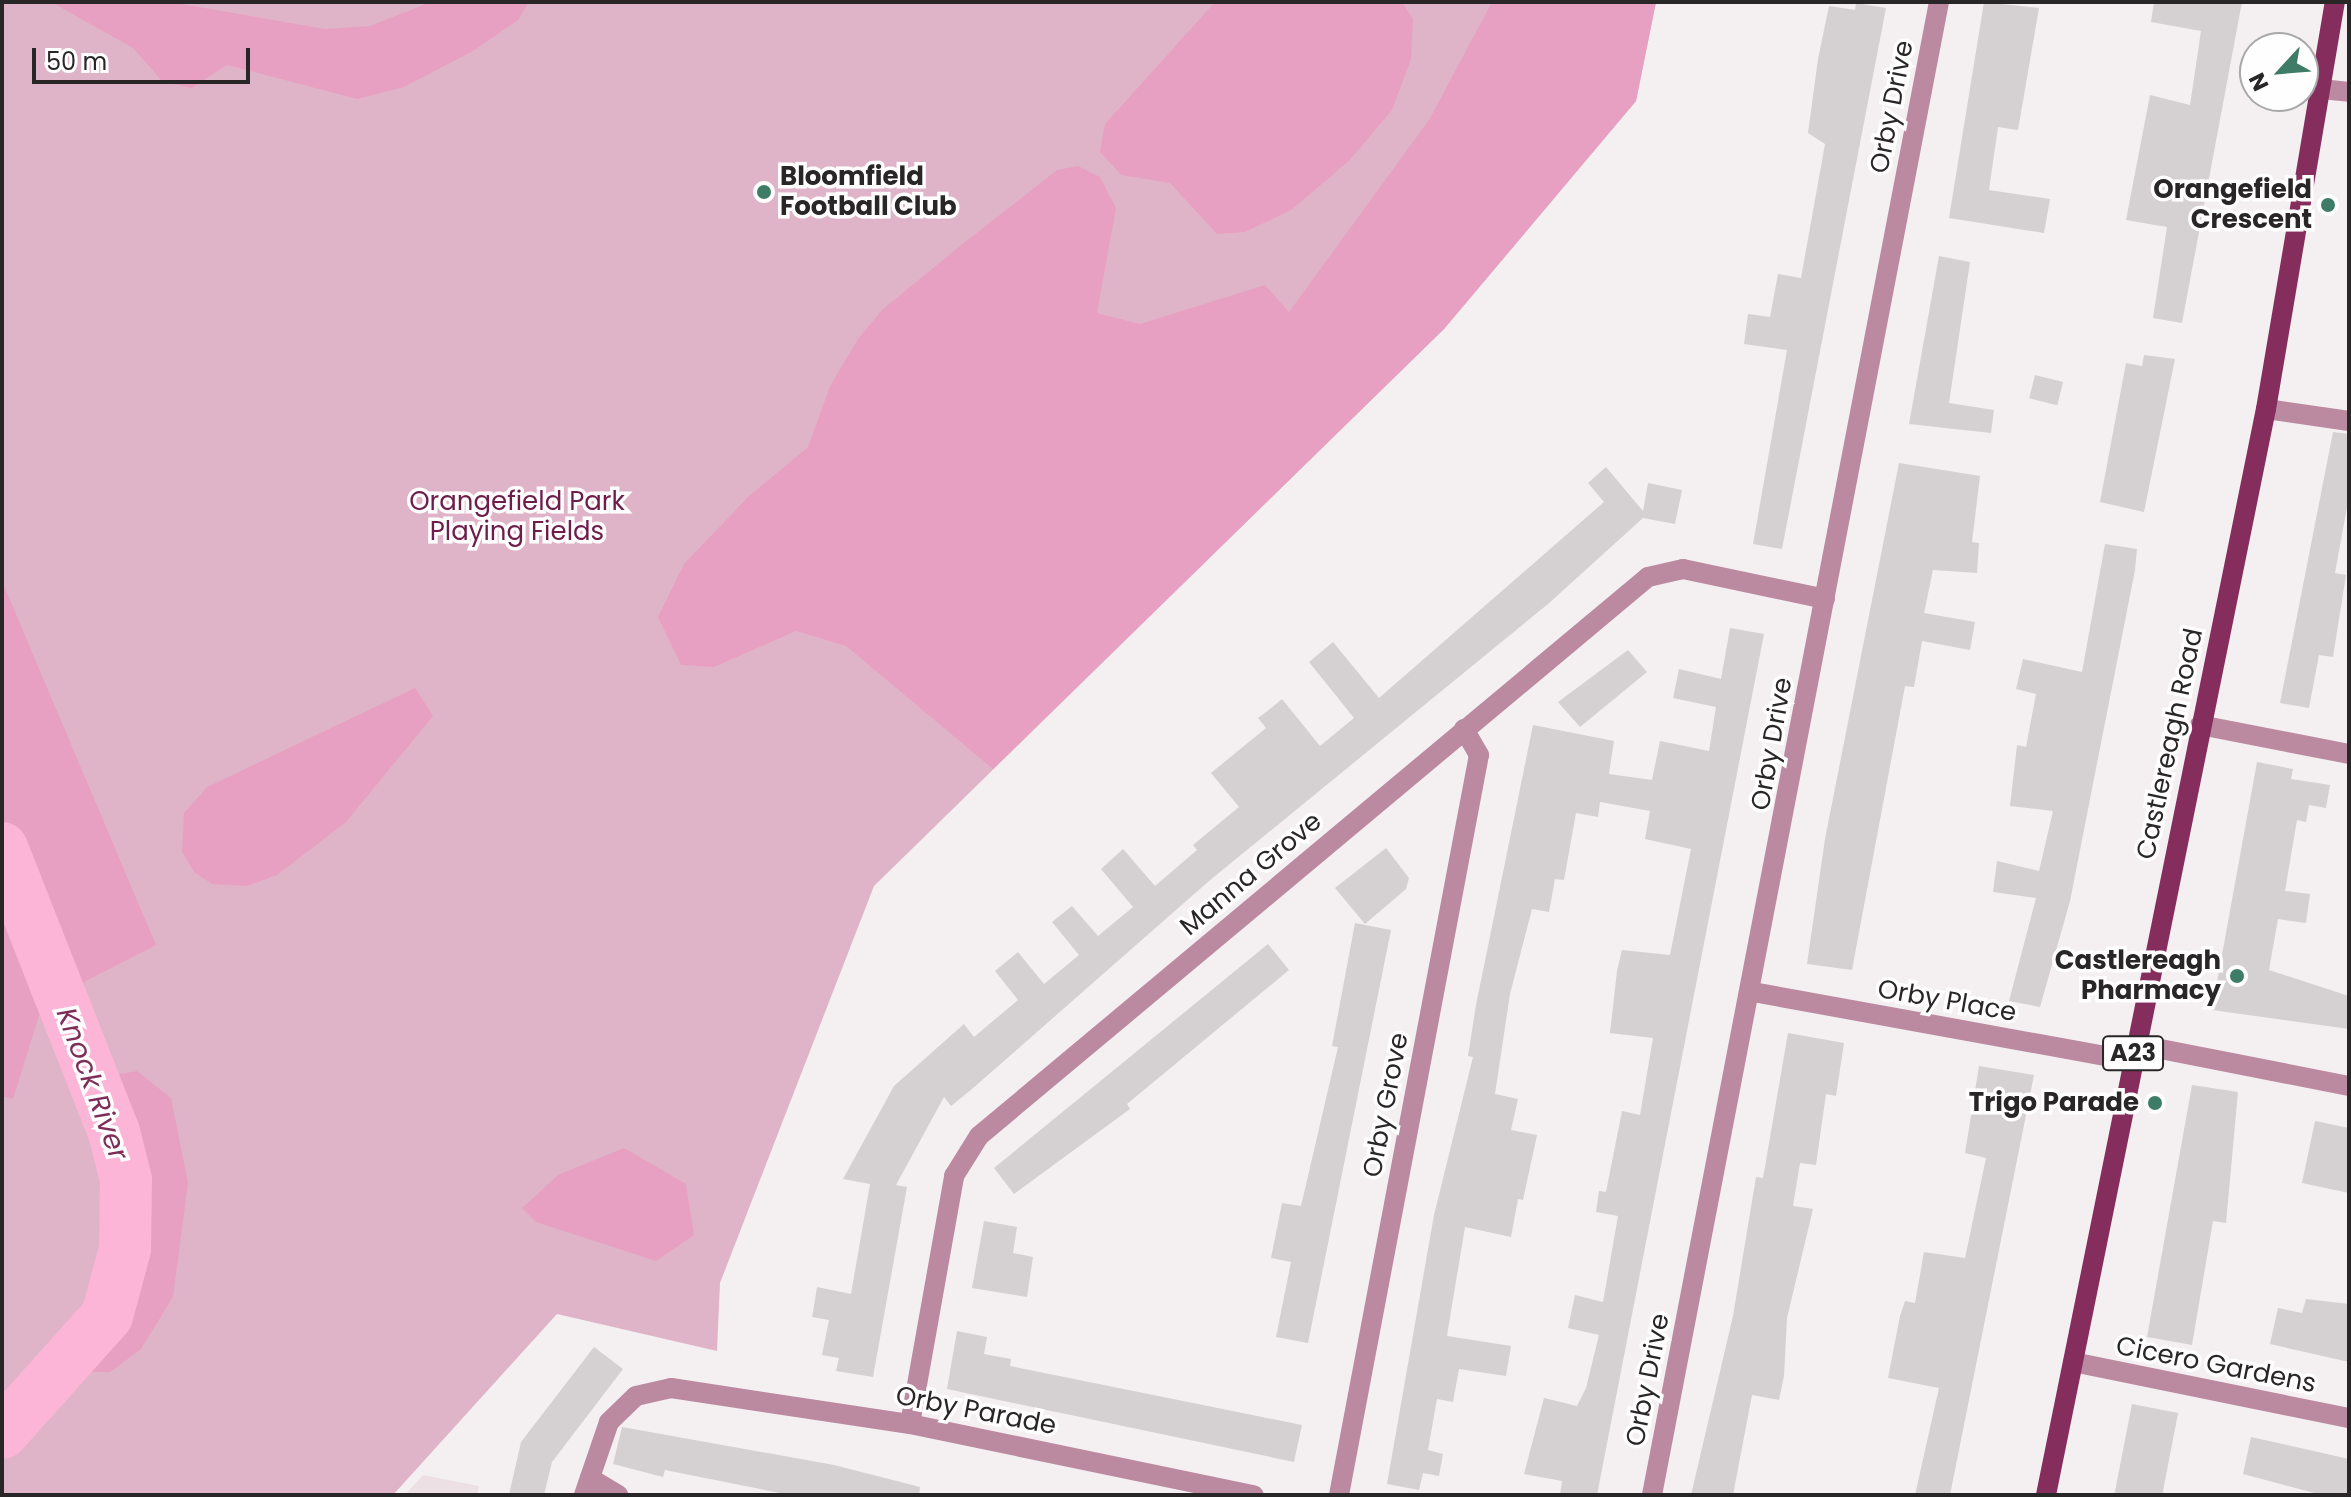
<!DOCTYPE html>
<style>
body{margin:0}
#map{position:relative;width:2351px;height:1497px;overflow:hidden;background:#f4eff1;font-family:Poppins,sans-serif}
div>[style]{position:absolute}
.built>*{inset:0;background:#ede0e5}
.green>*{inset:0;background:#e0b4c8}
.forest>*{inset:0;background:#e7a0c1}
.river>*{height:52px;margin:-26px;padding:0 26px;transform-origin:26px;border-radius:26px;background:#fdb5d7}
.building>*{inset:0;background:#d5d0d2;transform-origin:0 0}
.street>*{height:20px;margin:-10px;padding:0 10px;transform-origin:10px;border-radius:10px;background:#bb89a0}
.primary>*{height:20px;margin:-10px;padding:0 10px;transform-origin:10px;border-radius:10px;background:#852e5e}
.dots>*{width:22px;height:22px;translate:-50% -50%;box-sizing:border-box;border:4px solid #fffefe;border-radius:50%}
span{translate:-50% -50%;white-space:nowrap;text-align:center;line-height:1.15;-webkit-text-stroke:7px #fffefe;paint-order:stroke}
.shield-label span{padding:2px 6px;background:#fffefe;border:2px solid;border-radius:6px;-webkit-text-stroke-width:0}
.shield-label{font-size:24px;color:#282627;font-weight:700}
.street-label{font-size:26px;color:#282627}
.poi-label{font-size:26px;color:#282627;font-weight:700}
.left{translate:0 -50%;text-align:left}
.right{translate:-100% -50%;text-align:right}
.park-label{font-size:26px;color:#6e1d4b}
.water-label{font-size:28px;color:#7e2d59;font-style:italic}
.frame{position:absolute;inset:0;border:4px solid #282627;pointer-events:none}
.north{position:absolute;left:2239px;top:32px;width:80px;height:80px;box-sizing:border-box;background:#fffefe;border:2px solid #a9a8a8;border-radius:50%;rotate:244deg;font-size:22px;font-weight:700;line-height:32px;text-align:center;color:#282627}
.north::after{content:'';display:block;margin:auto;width:28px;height:36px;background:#3f7c68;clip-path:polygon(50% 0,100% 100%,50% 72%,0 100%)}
.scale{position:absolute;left:32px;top:48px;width:218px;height:36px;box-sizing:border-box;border:4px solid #282627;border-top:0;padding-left:10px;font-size:24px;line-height:28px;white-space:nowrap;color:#282627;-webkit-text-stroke:6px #fffefe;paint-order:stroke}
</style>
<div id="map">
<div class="built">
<i style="clip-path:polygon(423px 1475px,479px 1486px,477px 1495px,405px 1495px)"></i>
</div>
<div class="green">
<i style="clip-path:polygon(2px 2px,1656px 2px,1636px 101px,1444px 329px,874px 886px,720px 1283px,717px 1351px,557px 1314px,393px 1495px,2px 1495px)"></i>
</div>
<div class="forest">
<i style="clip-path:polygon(51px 2px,170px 2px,325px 29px,370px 26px,431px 2px,529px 2px,518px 20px,473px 51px,404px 87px,357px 99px,227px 65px,192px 88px,163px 82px,133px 48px)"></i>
<i style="clip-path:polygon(1215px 2px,1402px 2px,1413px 19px,1411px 59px,1392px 110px,1349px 161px,1291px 210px,1245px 232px,1217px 234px,1170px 183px,1121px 175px,1100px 152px,1105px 124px)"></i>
<i style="clip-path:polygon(1492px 2px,1656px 2px,1636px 101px,1444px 329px,993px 769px,846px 646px,796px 631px,714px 667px,681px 665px,658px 617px,684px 564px,749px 496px,808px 447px,830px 386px,858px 339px,882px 310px,955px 250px,1057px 170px,1078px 166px,1100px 177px,1116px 208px,1097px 313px,1140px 324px,1265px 285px,1289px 312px,1429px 120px)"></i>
<i style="clip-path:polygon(2px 581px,156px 945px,43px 1003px,13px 1099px,2px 1096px)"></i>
<i style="clip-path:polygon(415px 688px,433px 716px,346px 822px,277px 875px,247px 886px,212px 884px,194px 872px,182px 852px,184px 813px,207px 787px)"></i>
<i style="clip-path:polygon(137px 1071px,171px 1098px,188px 1183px,173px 1297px,141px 1349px,110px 1372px,63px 1372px,107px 1316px,125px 1249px,126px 1180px,94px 1079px)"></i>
<i style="clip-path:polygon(624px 1148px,686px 1184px,694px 1235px,656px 1261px,536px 1222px,522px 1208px,558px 1175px)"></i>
</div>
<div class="river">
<i style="left:2px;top:848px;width:305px;rotate:68.5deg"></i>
<i style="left:114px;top:1132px;width:49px;rotate:76deg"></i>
<i style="left:126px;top:1180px;width:69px;rotate:90.8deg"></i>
<i style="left:125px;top:1249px;width:69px;rotate:105deg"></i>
<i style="left:107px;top:1316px;width:157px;rotate:131.9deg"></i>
</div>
<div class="building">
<i style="clip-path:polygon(1984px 2px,2039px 8px,2018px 130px,1998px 127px,1989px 190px,2050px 199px,2044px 233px,1949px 218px)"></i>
<i style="clip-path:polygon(2154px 2px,2242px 2px,2182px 323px,2153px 318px,2167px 227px,2126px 220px,2150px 95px,2190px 105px,2201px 31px,2151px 22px)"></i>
<i style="clip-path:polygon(1856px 3px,1886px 8px,1782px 549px,1753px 544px,1787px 350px,1744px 344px,1748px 314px,1770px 317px,1778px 274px,1801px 278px,1825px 144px,1808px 133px,1818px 59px,1829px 6px,1855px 10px)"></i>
<i style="clip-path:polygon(1939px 256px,1970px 262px,1949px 403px,1994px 410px,1991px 433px,1909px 424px)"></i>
<i style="clip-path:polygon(2144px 355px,2175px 359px,2144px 512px,2100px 502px,2126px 363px,2142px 366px)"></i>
<i style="left:2035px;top:375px;width:29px;height:24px;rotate:14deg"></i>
<i style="clip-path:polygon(2333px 432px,2349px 434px,2349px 496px,2335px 573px,2346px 575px,2333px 657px,2319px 655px,2309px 708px,2280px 703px)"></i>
<i style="clip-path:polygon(1899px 463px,1980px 476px,1972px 542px,1979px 543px,1977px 573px,1933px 570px,1924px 613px,1975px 622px,1970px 650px,1922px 641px,1914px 687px,1905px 686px,1852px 970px,1807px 964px,1825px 839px)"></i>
<i style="clip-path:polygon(1606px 467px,1643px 511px,1648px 483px,1682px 490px,1675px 524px,1643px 518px,1548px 604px,1209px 881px,972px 1089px,951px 1106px,944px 1097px,896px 1185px,907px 1187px,873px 1377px,836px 1371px,839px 1358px,822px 1355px,829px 1320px,812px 1317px,815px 1300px,817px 1287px,851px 1294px,870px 1184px,843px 1179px,894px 1086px,964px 1024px,974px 1037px,1018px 1000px,995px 971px,1018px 952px,1044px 984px,1079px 955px,1052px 922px,1072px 906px,1098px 936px,1133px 907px,1101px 869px,1123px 849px,1155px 886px,1197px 850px,1193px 845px,1239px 807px,1211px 773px,1266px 728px,1258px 718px,1270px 709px,1282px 699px,1320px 746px,1354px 718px,1309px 662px,1333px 642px,1379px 698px,1604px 502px,1588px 483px)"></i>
<i style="clip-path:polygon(2105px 544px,2137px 549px,2135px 570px,2070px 901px,2040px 1007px,2009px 1001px,2036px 898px,1993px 892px,1997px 861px,2039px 871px,2053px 811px,2010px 806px,2017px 745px,2026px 747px,2036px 694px,2016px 689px,2023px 659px,2082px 672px)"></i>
<i style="clip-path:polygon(1730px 628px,1764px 634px,1597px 1495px,1560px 1495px,1562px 1481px,1524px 1474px,1544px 1398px,1577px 1406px,1586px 1388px,1599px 1335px,1568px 1328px,1575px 1295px,1603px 1302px,1618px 1216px,1596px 1212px,1599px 1191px,1606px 1192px,1622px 1111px,1640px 1115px,1653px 1038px,1610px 1033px,1617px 971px,1622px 950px,1670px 955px,1691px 849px,1645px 839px,1650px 811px,1600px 802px,1598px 817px,1576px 813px,1564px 880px,1555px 879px,1549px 912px,1532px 909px,1510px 994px,1495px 1094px,1518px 1099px,1511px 1130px,1537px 1135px,1523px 1200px,1518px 1199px,1511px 1237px,1465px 1227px,1454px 1293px,1447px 1336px,1511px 1346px,1506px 1376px,1459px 1369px,1453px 1402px,1437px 1399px,1428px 1450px,1443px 1454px,1439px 1476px,1423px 1473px,1419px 1490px,1387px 1484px,1434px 1215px,1473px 1057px,1468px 1056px,1476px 1005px,1533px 725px,1614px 741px,1609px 774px,1652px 780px,1660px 741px,1709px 751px,1716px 707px,1673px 698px,1679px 669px,1721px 679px)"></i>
<i style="clip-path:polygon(1628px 650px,1647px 672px,1580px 727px,1558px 702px)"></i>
<i style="clip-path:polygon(2257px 762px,2293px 769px,2291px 779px,2330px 785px,2326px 808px,2309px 805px,2306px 822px,2297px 820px,2285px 891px,2310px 894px,2306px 923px,2278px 919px,2269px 970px,2349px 996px,2349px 1029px,2212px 1010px)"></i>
<i style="clip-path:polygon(1386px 848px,1409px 878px,1406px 889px,1365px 924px,1335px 888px)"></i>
<i style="clip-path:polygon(1355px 923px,1391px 930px,1308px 1343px,1276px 1337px,1291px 1262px,1271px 1258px,1282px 1203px,1301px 1206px,1338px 1047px,1332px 1046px)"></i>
<i style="clip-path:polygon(1268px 944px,1289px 970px,1127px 1104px,1130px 1109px,1014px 1194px,994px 1168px)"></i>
<i style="clip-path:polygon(1788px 1033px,1844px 1043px,1836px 1096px,1826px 1094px,1816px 1165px,1800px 1163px,1793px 1206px,1813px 1209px,1787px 1318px,1784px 1376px,1779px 1400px,1752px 1395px,1733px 1495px,1691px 1495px,1733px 1316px,1756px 1177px,1763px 1178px)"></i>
<i style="clip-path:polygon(1979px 1066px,2034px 1075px,1950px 1495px,1915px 1495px,1939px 1388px,1888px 1378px,1900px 1316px,1905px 1301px,1915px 1303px,1924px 1252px,1965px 1258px,1986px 1158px,1965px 1153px)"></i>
<i style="clip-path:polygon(2192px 1085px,2238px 1092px,2226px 1223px,2213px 1221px,2192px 1345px,2147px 1337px)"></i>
<i style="clip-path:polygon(2315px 1121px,2349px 1128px,2349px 1193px,2302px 1183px)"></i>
<i style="clip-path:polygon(984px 1221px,1017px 1227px,1013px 1253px,1033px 1257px,1027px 1297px,972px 1288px)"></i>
<i style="clip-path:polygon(2306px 1299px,2349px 1304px,2349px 1362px,2270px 1344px,2278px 1308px,2302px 1313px)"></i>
<i style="clip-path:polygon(957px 1331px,987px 1337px,984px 1354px,1011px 1359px,1010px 1366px,1302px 1425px,1294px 1462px,947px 1389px)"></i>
<i style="clip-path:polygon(594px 1347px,623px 1369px,552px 1462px,544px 1495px,509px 1495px,521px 1442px)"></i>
<i style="left:2132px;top:1404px;width:47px;height:92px;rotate:11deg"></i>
<i style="clip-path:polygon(622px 1427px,834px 1465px,920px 1487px,919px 1495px,790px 1495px,665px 1470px,663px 1477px,613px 1464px)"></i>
<i style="clip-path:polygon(2251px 1437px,2349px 1459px,2349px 1495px,2322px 1495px,2243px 1474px)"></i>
</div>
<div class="street">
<i style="left:2321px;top:89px;width:28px;rotate:6deg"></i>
<i style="left:2266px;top:409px;width:84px;rotate:8.2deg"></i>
<i style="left:2200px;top:725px;width:152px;rotate:11deg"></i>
<i style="left:1753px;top:992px;width:385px;rotate:10.3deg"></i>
<i style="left:2135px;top:1044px;width:218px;rotate:11.1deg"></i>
<i style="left:2073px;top:1362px;width:282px;rotate:11.5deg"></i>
<i style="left:910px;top:1424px;width:252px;rotate:-79.9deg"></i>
<i style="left:954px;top:1176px;width:47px;rotate:-58deg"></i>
<i style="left:979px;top:1136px;width:872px;rotate:-39.88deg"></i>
<i style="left:1648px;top:577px;width:36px;rotate:-13deg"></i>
<i style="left:1683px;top:569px;width:145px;rotate:11.9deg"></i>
<i style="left:590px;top:1478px;width:33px;rotate:31deg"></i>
<i style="left:584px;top:1495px;width:77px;rotate:-71.1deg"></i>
<i style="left:609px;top:1422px;width:37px;rotate:-44deg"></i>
<i style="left:636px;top:1396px;width:36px;rotate:-13deg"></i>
<i style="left:671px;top:1388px;width:242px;rotate:8.6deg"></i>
<i style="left:910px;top:1424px;width:351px;rotate:11.7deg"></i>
<i style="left:1339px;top:1495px;width:753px;rotate:-79.29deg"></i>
<i style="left:1479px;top:755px;width:30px;rotate:-120deg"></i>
<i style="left:1652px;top:1495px;width:1520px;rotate:-79.12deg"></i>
</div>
<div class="primary">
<i style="left:2046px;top:1495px;width:1108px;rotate:-78.55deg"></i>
<i style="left:2266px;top:409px;width:413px;rotate:-80.4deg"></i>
</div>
<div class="dots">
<i style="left:764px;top:192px;background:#3f7c68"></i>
<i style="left:2328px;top:205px;background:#3f7c68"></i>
<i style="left:2237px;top:976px;background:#3f7c68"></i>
<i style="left:2155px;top:1103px;background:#3f7c68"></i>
</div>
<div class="shield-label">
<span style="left:2133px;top:1053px">A23</span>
</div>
<div class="street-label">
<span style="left:1892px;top:107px;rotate:-79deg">Orby Drive</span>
<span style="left:1772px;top:744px;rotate:-80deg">Orby Drive</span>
<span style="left:2170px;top:744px;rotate:-78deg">Castlereagh Road</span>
<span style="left:1251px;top:874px;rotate:-40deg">Manna Grove</span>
<span style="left:1947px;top:1001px;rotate:10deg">Orby Place</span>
<span style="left:1386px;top:1105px;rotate:-79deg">Orby Grove</span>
<span style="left:2216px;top:1365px;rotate:11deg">Cicero Gardens</span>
<span style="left:1648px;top:1380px;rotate:-79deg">Orby Drive</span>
<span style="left:976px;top:1411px;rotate:11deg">Orby Parade</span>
</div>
<div class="poi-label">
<span class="left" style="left:780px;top:192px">Bloomfield<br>Football Club</span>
<span class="right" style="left:2312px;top:205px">Orangefield<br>Crescent</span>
<span class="right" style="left:2221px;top:976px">Castlereagh<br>Pharmacy</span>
<span class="right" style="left:2139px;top:1103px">Trigo Parade</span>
</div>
<div class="park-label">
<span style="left:517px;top:517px">Orangefield Park<br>Playing Fields</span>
</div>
<div class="water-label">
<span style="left:92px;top:1084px;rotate:70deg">Knock River</span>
</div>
<div class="frame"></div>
<div class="north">N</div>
<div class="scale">50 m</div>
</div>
